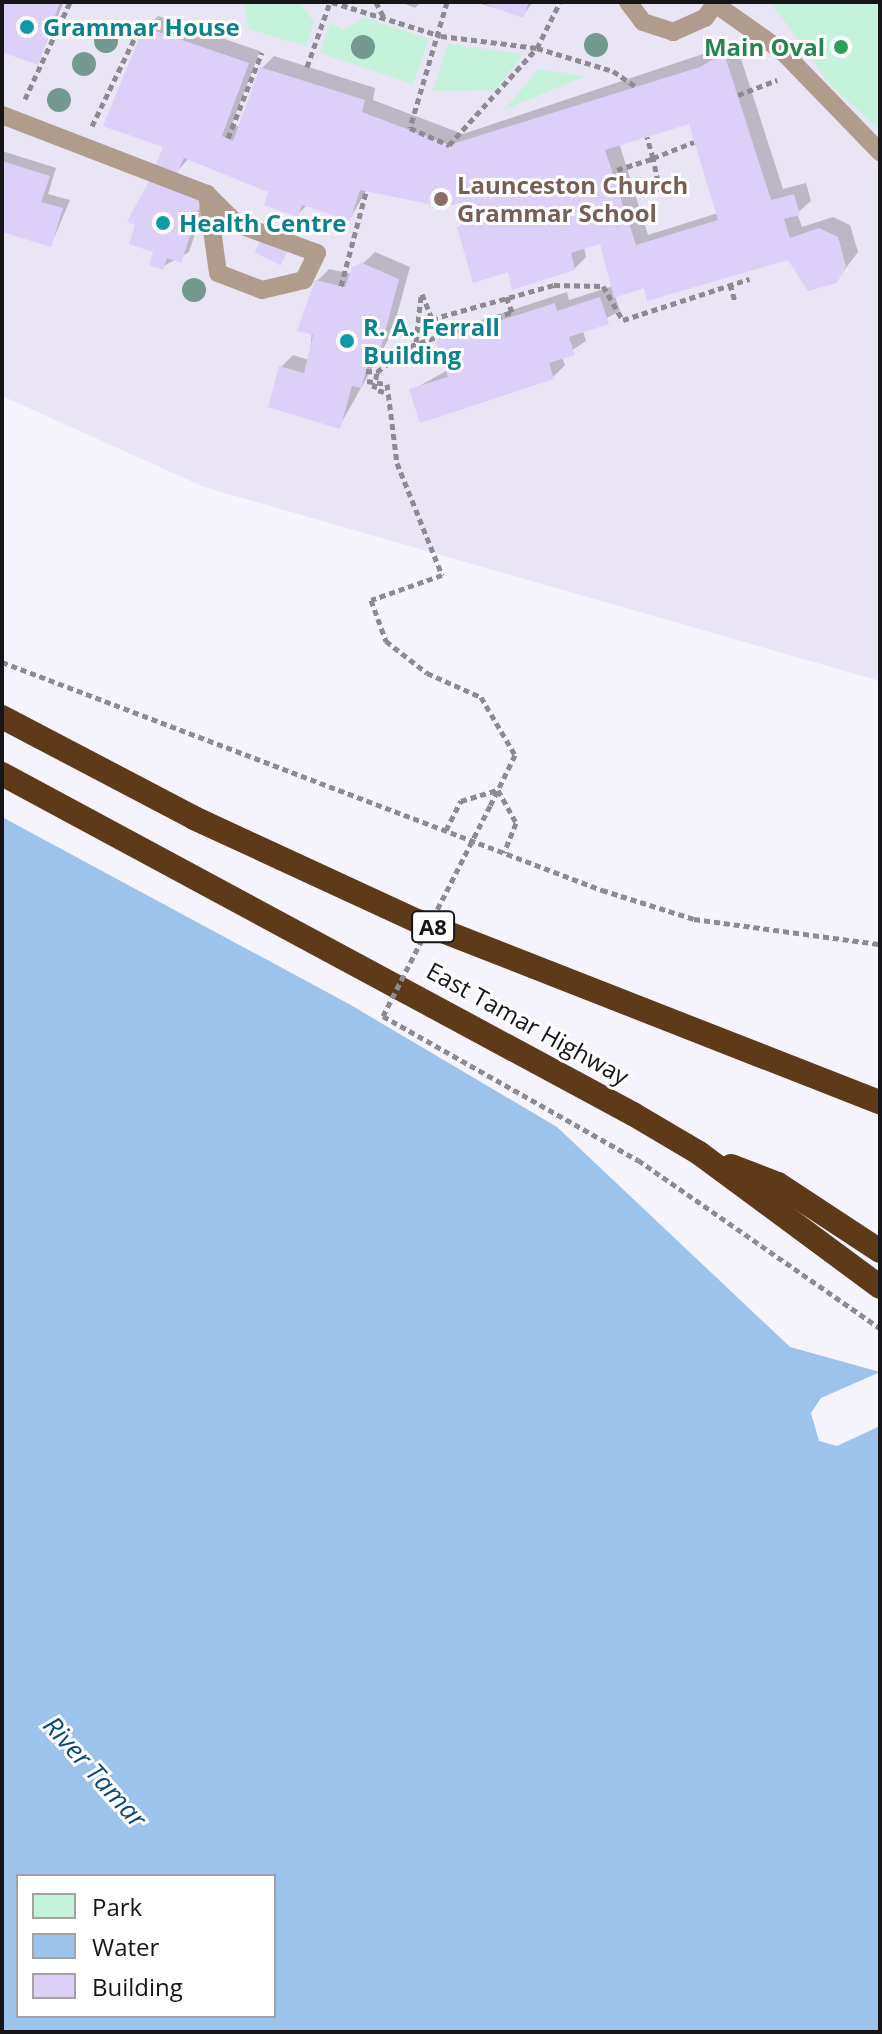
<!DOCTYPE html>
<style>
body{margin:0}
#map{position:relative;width:882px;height:2034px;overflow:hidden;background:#f5f3fc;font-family:"Open Sans",sans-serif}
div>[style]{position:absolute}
.built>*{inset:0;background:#eae5f5}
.green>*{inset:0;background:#c4f2da}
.water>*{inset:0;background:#9cc3eb}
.shadow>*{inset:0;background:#0003}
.building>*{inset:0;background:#dccff8;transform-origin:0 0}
.path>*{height:5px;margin-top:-2.5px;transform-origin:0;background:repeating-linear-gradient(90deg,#8d8b91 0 6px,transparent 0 10px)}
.lane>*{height:18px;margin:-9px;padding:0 9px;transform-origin:9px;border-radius:9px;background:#b09c8d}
.highway>*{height:24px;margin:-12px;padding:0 12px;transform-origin:12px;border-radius:12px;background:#5f3a19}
.path-bridge>*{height:5px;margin-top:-2.5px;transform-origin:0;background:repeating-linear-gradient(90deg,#8d8b91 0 6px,transparent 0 10px)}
.trees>*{width:24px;height:24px;margin:-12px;border-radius:50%;background:#749a90}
.dots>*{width:22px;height:22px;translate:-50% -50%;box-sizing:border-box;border:4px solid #fff;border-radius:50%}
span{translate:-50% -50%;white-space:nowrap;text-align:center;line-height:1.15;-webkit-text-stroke:6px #fff;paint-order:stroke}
.shield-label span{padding:2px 6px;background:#fff;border:2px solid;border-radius:6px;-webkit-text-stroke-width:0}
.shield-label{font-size:22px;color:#161518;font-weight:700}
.culture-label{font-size:24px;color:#0d838f;font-weight:700}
.left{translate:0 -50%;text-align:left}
.leisure-label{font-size:24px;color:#27864d;font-weight:700}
.right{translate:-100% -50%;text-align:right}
.education-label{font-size:24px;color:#785e54;font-weight:700}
.street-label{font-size:24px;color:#161518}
.water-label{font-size:26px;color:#0d4a7b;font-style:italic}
.frame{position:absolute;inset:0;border:4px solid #161518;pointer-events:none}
.legend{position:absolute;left:16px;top:1874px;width:260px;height:144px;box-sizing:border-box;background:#fff;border:2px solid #a2a1a3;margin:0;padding:10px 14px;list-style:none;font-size:24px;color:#161518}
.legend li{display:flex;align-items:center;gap:16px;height:40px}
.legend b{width:40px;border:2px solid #a2a1a3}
</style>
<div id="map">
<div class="built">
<i style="clip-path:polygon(2px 2px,880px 2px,880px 681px,204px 487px,2px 396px)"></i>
</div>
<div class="green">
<i style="clip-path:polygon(244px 2px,299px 2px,314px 22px,306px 46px,249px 29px)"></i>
<i style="clip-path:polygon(771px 2px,880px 2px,880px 130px,829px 84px)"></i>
<i style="clip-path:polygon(364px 17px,429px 39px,413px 84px,320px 53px,330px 23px,343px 30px)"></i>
<i style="clip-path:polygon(448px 44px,523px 54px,496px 90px,433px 91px)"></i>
<i style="clip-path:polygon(539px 69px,585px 76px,504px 110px)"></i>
</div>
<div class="water">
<i style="clip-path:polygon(evenodd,2px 817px,349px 1004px,557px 1127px,790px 1347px,880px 1372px,821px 1398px,811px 1413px,819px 1441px,837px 1446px,880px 1426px,880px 2032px,2px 2032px,2px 817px,18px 1876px,274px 1876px,274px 2016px,18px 2016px,18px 1876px)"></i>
</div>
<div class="shadow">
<i style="clip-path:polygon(2px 2px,64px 2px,37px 63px,2px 50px)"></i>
<i style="clip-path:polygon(400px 2px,421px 2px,415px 8px)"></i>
<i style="clip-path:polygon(473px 2px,533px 2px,523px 15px)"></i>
<i style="clip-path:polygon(evenodd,158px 16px,260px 51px,232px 124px,240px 127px,262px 68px,274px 56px,375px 88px,373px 100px,463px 134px,736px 43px,783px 189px,806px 183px,811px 201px,797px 213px,802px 227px,833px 217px,850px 225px,858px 252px,836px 281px,789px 258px,645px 285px,615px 296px,620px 311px,583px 331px,586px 341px,562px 357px,565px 365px,553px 377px,412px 390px,448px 370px,439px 342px,451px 330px,567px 292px,569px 300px,613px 286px,601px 241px,584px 247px,586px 257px,574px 269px,509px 269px,459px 227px,468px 219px,462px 200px,367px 189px,350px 219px,307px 205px,298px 214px,271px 190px,189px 158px,176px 173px,146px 28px,158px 16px,690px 121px,718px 213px,648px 235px,619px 143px,690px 121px)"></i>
<i style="clip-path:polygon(2px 151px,56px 168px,48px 194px,70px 200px,51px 245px,2px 230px)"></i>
<i style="clip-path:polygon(210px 188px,189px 252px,162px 267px,152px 264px)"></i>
<i style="clip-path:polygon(375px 252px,410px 267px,392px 333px,339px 427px,281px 367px,293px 355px,309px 360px,317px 281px,329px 269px,352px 274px)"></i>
</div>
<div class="building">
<i style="clip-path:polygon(2px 2px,60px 2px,38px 65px,2px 52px)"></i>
<i style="clip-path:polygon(480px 2px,529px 2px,523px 18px)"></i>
<i style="clip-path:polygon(evenodd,144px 27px,249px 63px,222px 136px,233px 141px,260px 67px,365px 100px,362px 112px,449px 145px,700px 67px,724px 53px,771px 200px,794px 194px,800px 215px,784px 219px,790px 238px,819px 228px,838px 237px,846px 266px,837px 283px,808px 291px,788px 260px,647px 301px,644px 288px,614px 298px,600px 244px,571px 253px,575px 270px,512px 290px,508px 272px,473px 283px,457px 227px,467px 223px,460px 203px,444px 207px,360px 190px,350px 221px,302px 205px,298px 217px,264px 205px,268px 192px,184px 158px,176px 176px,155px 167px,163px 147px,103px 126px,144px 27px,689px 124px,718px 220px,636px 245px,605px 150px,689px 124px)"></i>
<i style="clip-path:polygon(2px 161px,50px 176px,41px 202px,63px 208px,51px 247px,2px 232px)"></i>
<i style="clip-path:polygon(150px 179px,203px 196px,181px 263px,167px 258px,163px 270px,149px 265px,153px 252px,129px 244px,135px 225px,127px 222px)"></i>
<i style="left:262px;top:238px;width:29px;height:16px;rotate:27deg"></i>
<i style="clip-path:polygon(362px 263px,399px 279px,381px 348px,373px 347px,361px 388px,352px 386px,340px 429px,268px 407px,279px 366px,304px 373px,313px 335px,297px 331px,315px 280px,345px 287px,352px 267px)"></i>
<i style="clip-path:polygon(600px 297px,609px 324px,569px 337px,575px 355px,549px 363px,554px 379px,420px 423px,409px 389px,448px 377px,436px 341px,555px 303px,557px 311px)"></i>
</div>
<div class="path">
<i style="left:332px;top:2px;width:114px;rotate:17.3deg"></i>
<i style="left:441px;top:36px;width:97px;rotate:7.1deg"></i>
<i style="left:537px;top:48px;width:79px;rotate:16.8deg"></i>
<i style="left:613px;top:71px;width:29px;rotate:34deg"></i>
<i style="left:376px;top:2px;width:16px;rotate:63deg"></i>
<i style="left:447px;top:2px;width:131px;rotate:106.4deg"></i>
<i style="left:410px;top:128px;width:43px;rotate:23.6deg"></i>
<i style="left:449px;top:145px;width:131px;rotate:-47.8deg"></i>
<i style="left:537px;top:48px;width:51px;rotate:-63.4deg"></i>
<i style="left:307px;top:67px;width:69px;rotate:-70.5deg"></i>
<i style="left:738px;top:95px;width:42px;rotate:-21deg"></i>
<i style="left:25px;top:99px;width:107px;rotate:-65.1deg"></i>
<i style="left:92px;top:126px;width:119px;rotate:-64.1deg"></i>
<i style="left:228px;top:138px;width:92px;rotate:-68.4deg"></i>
<i style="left:617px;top:170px;width:38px;rotate:-18deg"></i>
<i style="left:653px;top:158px;width:22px;rotate:-106deg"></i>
<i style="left:660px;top:191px;width:34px;rotate:-102deg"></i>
<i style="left:653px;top:158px;width:44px;rotate:-21.3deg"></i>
<i style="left:730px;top:284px;width:18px;rotate:74deg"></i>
<i style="left:341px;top:286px;width:97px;rotate:-75.1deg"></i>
<i style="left:422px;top:294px;width:27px;rotate:68deg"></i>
<i style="left:432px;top:319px;width:127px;rotate:-15.6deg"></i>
<i style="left:554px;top:285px;width:49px;rotate:1.2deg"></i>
<i style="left:603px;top:286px;width:39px;rotate:60deg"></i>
<i style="left:623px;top:320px;width:133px;rotate:-18deg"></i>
<i style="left:416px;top:342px;width:46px;rotate:-83.8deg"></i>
<i style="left:410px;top:347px;width:10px;rotate:79deg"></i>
<i style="left:412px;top:357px;width:21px;rotate:-25deg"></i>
<i style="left:431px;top:348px;width:13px;rotate:81deg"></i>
<i style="left:433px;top:361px;width:9px;rotate:-13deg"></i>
<i style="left:366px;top:371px;width:11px;rotate:5deg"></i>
<i style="left:367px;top:381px;width:20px;rotate:9deg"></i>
<i style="left:387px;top:384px;width:80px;rotate:82.8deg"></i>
<i style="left:397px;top:463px;width:121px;rotate:68.1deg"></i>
<i style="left:442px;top:575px;width:75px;rotate:160.6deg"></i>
<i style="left:371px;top:600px;width:44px;rotate:69.9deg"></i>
<i style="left:386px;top:641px;width:52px;rotate:38deg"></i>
<i style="left:427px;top:673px;width:59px;rotate:24deg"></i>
<i style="left:481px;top:697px;width:67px;rotate:59.6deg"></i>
<i style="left:515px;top:755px;width:57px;rotate:116.1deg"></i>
<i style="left:384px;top:392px;width:10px;rotate:-163deg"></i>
<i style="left:374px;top:389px;width:17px;rotate:-80deg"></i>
<i style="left:377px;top:372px;width:42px;rotate:-38.2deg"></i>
<i style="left:410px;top:346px;width:108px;rotate:-18.4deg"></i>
<i style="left:512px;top:312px;width:17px;rotate:-111deg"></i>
<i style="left:2px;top:662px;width:642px;rotate:20.81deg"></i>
<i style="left:602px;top:890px;width:96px;rotate:17.5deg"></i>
<i style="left:694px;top:919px;width:188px;rotate:7.7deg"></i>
<i style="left:446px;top:830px;width:33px;rotate:-63deg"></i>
<i style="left:461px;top:801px;width:39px;rotate:-17deg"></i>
<i style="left:498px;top:790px;width:38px;rotate:61deg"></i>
<i style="left:516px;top:823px;width:32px;rotate:112deg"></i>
<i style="left:383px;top:1016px;width:293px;rotate:29.5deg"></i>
<i style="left:638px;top:1160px;width:295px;rotate:34.8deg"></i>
</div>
<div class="lane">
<i style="left:628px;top:2px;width:25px;rotate:53deg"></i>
<i style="left:643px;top:22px;width:32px;rotate:18deg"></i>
<i style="left:673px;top:32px;width:35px;rotate:-24deg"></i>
<i style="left:705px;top:18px;width:19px;rotate:-55deg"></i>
<i style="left:715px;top:4px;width:82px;rotate:35deg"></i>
<i style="left:782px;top:51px;width:141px;rotate:45.9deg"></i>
<i style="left:2px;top:115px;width:220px;rotate:21.1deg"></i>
<i style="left:207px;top:194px;width:42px;rotate:45deg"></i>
<i style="left:237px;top:224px;width:85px;rotate:19.9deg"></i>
<i style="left:317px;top:253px;width:30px;rotate:116deg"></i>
<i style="left:304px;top:280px;width:43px;rotate:166.6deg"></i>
<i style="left:262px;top:290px;width:47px;rotate:-158.9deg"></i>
<i style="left:218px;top:273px;width:80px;rotate:-97.9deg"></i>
</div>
<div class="highway">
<i style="left:2px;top:717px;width:217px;rotate:27.7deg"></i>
<i style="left:194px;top:818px;width:246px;rotate:24.8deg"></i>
<i style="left:417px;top:921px;width:497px;rotate:21.4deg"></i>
<i style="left:2px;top:774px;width:717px;rotate:28.32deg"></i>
<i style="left:633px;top:1114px;width:77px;rotate:30.6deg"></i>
<i style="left:699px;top:1153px;width:225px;rotate:36.5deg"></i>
<i style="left:731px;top:1166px;width:50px;rotate:21deg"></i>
<i style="left:778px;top:1184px;width:122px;rotate:33.3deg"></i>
</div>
<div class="path-bridge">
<i style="left:383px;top:1016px;width:236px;rotate:-63deg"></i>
</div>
<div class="trees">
<i style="left:106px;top:41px"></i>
<i style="left:596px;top:45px"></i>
<i style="left:363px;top:47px"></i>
<i style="left:84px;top:64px"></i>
<i style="left:59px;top:100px"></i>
<i style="left:194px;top:290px"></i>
</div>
<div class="dots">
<i style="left:27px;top:27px;background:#0f9aa8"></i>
<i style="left:841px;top:47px;background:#2e9e5b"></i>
<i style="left:441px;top:199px;background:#8d6e63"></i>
<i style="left:163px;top:223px;background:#0f9aa8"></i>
<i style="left:347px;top:341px;background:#0f9aa8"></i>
</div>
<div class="shield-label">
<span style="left:433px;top:927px">A8</span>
</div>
<div class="culture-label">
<span class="left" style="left:43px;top:27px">Grammar House</span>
<span class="left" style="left:179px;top:223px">Health Centre</span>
<span class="left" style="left:363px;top:341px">R. A. Ferrall<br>Building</span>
</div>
<div class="leisure-label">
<span class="right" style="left:825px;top:47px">Main Oval</span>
</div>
<div class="education-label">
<span class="left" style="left:457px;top:199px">Launceston Church<br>Grammar School</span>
</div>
<div class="street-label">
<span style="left:528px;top:1023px;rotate:29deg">East Tamar Highway</span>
</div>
<div class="water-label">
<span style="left:95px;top:1772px;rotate:48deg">River Tamar</span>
</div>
<div class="frame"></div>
<ul class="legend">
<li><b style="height:22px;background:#c4f2da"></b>Park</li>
<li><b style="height:22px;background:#9cc3eb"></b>Water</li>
<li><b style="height:22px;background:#dccff8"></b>Building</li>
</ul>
</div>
